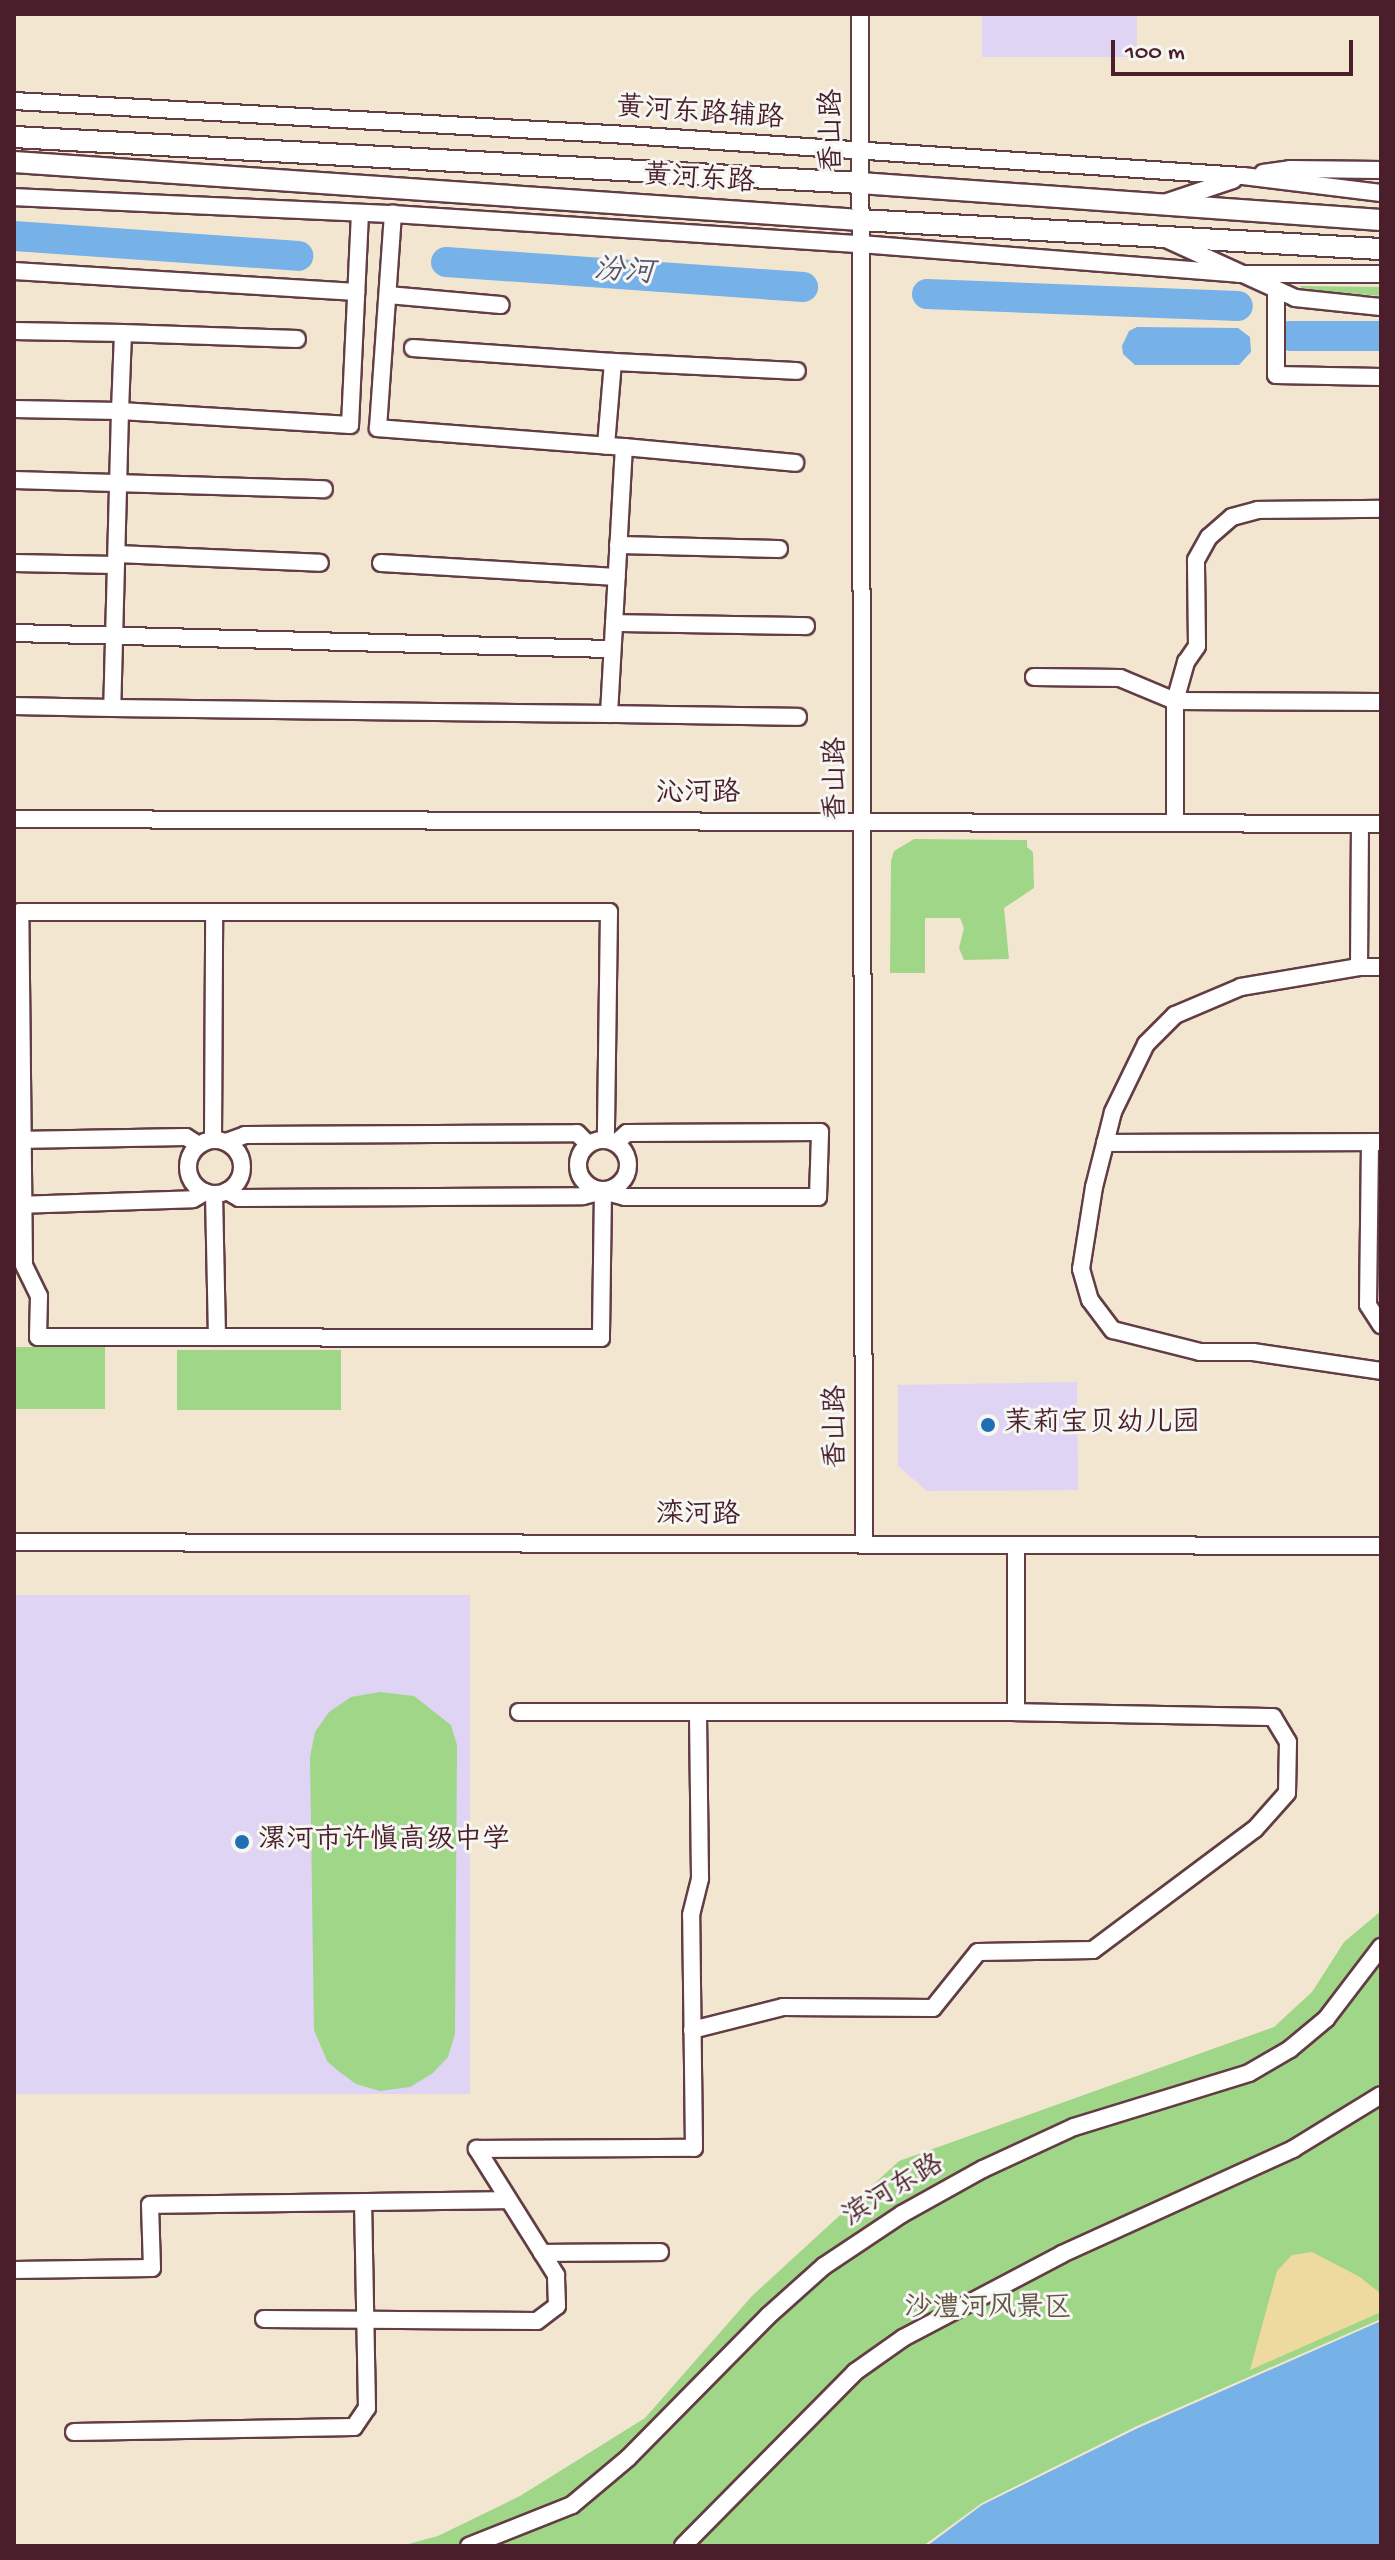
<!DOCTYPE html>
<meta charset="utf-8">
<style>
body{margin:0}
#map{position:relative;width:1395px;height:2560px;overflow:hidden;background:#f3e6d1;font-family:"Gochi Hand","LXGW WenKai TC",sans-serif}
div>[style]{position:absolute}
.built>*{inset:0;background:#e0d4f4;transform-origin:0 0}
.green>*{inset:0;background:#9fd687;transform-origin:0 0}
.sand>*{inset:0;background:#eeda9e}
.water>*{inset:0;background:#76b1e7}
.river>*{height:30px;margin:-15px;padding:0 15px;transform-origin:15px;border-radius:15px;background:#76b1e7}
.roads{filter:drop-shadow(2px 0 #633d44) drop-shadow(-2px 0 #633d44) drop-shadow(0 2px #633d44) drop-shadow(0 -2px #633d44)}
.minor>*{height:16px;margin:-8px;padding:0 8px;transform-origin:8px;border-radius:8px;background:#fff}
.minor>.ring{margin:-8px;padding:0;box-sizing:content-box;background:none;border:16px solid #fff;border-radius:50%}
.major>*{height:20px;margin:-10px;padding:0 10px;transform-origin:10px;border-radius:10px;background:#fff}
.dots>*{width:22px;height:22px;translate:-50% -50%;box-sizing:border-box;border:4px solid #f6f6f2;border-radius:50%}
span{translate:-50% -50%;white-space:nowrap;text-align:center;line-height:1.15;-webkit-text-stroke:6px #f6f6f2;paint-order:stroke}
.street-label{font-size:28px;color:#4a1f2b}
.poi-label{font-size:28px;color:#4a1f2b}
.left{translate:0 -50%;text-align:left}
.park-label{font-size:28px;color:#645647}
.water-label{font-size:30px;color:#59526d;font-style:italic}
.frame{position:absolute;inset:0;border:16px solid #4a1f2b;pointer-events:none}
.scale{position:absolute;left:1111px;top:40px;width:242px;height:36px;box-sizing:border-box;border:4px solid #4a1f2b;border-top:0;padding-left:10px;font-size:24px;line-height:28px;white-space:nowrap;color:#4a1f2b;-webkit-text-stroke:6px #f6f6f2;paint-order:stroke}
</style>
<div id="map">
<div class="built">
<i style="left:982px;top:14px;width:155px;height:43px"></i>
<i style="clip-path:polygon(1077px 1382px,1078px 1490px,927px 1491px,898px 1466px,898px 1385px)"></i>
<i style="left:14px;top:1595px;width:456px;height:499px"></i>
</div>
<div class="green">
<i style="clip-path:polygon(1300px 286px,1381px 287px,1381px 296px,1302px 289px)"></i>
<i style="clip-path:polygon(914px 839px,1027px 840px,1027px 847px,1033px 852px,1034px 888px,1004px 908px,1009px 959px,964px 960px,959px 948px,964px 928px,960px 918px,925px 918px,925px 973px,890px 973px,891px 861px,894px 851px)"></i>
<i style="left:14px;top:1347px;width:91px;height:62px"></i>
<i style="left:177px;top:1350px;width:164px;height:60px"></i>
<i style="clip-path:polygon(380px 1692px,414px 1696px,451px 1725px,457px 1745px,455px 2034px,448px 2057px,433px 2073px,410px 2087px,380px 2091px,356px 2084px,337px 2070px,327px 2061px,314px 2030px,310px 1757px,315px 1732px,329px 1712px,351px 1697px)"></i>
<i style="clip-path:polygon(1381px 1911px,1381px 2319px,1137px 2426px,982px 2503px,923px 2546px,401px 2546px,438px 2536px,520px 2496px,645px 2418px,752px 2296px,899px 2161px,1274px 2027px,1312px 1992px,1344px 1942px)"></i>
</div>
<div class="sand">
<i style="clip-path:polygon(1312px 2252px,1360px 2277px,1381px 2294px,1381px 2312px,1250px 2370px,1277px 2271px,1292px 2255px)"></i>
</div>
<div class="water">
<i style="clip-path:polygon(1137px 327px,1238px 328px,1250px 337px,1251px 352px,1239px 365px,1135px 365px,1123px 354px,1122px 346px,1129px 331px)"></i>
<i style="clip-path:polygon(1381px 2321px,1381px 2546px,927px 2546px,982px 2505px,1138px 2428px)"></i>
</div>
<div class="river">
<i style="left:14px;top:236px;width:285px;rotate:4deg"></i>
<i style="left:446px;top:262px;width:358px;rotate:4deg"></i>
<i style="left:927px;top:294px;width:311px;rotate:2.2deg"></i>
<i style="left:1290px;top:336px;width:91px"></i>
</div>
<div class="roads">
<div class="minor">
<i style="left:860px;top:14px;width:1530px;rotate:89.85deg"></i>
<i style="left:14px;top:101px;width:614px;rotate:3.17deg"></i>
<i style="left:627px;top:135px;width:617px;rotate:3.81deg"></i>
<i style="left:1243px;top:176px;width:139px;rotate:7deg"></i>
<i style="left:1263px;top:173px;width:27px;rotate:-8deg"></i>
<i style="left:1290px;top:169px;width:91px;rotate:0.6deg"></i>
<i style="left:14px;top:197px;width:379px;rotate:2.6deg"></i>
<i style="left:393px;top:214px;width:468px;rotate:3.7deg"></i>
<i style="left:860px;top:244px;width:380px;rotate:4.5deg"></i>
<i style="left:1239px;top:274px;width:142px"></i>
<i style="left:1164px;top:203px;width:73px;rotate:-18.4deg"></i>
<i style="left:360px;top:213px;width:212px;rotate:92.7deg"></i>
<i style="left:350px;top:425px;width:230px;rotate:-176.5deg"></i>
<i style="left:120px;top:411px;width:297px;rotate:91.5deg"></i>
<i style="left:112px;top:708px;width:497px;rotate:0.7deg"></i>
<i style="left:609px;top:714px;width:267px;rotate:-86.8deg"></i>
<i style="left:624px;top:447px;width:247px;rotate:-175.6deg"></i>
<i style="left:378px;top:428px;width:215px;rotate:-86deg"></i>
<i style="left:1168px;top:240px;width:140px;rotate:24.5deg"></i>
<i style="left:1295px;top:298px;width:86px;rotate:6deg"></i>
<i style="left:14px;top:271px;width:343px;rotate:3.5deg"></i>
<i style="left:1276px;top:290px;width:85px;rotate:90deg"></i>
<i style="left:1276px;top:375px;width:105px;rotate:1.1deg"></i>
<i style="left:388px;top:295px;width:113px;rotate:5.1deg"></i>
<i style="left:14px;top:331px;width:109px;rotate:1.1deg"></i>
<i style="left:123px;top:333px;width:78px;rotate:92.2deg"></i>
<i style="left:120px;top:411px;width:106px;rotate:-178.9deg"></i>
<i style="left:123px;top:333px;width:174px;rotate:2deg"></i>
<i style="left:413px;top:348px;width:200px;rotate:4deg"></i>
<i style="left:613px;top:362px;width:84px;rotate:94.8deg"></i>
<i style="left:613px;top:362px;width:184px;rotate:2.8deg"></i>
<i style="left:624px;top:447px;width:172px;rotate:5.3deg"></i>
<i style="left:14px;top:480px;width:310px;rotate:1.7deg"></i>
<i style="left:618px;top:545px;width:161px;rotate:1.4deg"></i>
<i style="left:117px;top:554px;width:203px;rotate:2.5deg"></i>
<i style="left:14px;top:563px;width:102px;rotate:1.1deg"></i>
<i style="left:381px;top:563px;width:236px;rotate:3.4deg"></i>
<i style="left:614px;top:623px;width:192px;rotate:0.9deg"></i>
<i style="left:14px;top:633px;width:597px;rotate:1.54deg"></i>
<i style="left:1034px;top:677px;width:86px;rotate:0.7deg"></i>
<i style="left:1120px;top:678px;width:60px;rotate:22.7deg"></i>
<i style="left:1175px;top:701px;width:206px;rotate:0.3deg"></i>
<i style="left:14px;top:706px;width:98px;rotate:1.2deg"></i>
<i style="left:609px;top:714px;width:189px;rotate:0.9deg"></i>
<i style="left:14px;top:819px;width:1367px;rotate:0.21deg"></i>
<i style="left:1175px;top:823px;width:122px;rotate:-90deg"></i>
<i style="left:1175px;top:701px;width:41px;rotate:-74.2deg"></i>
<i style="left:1186px;top:662px;width:19px;rotate:-55deg"></i>
<i style="left:1197px;top:646px;width:86px;rotate:-90.7deg"></i>
<i style="left:1196px;top:560px;width:26px;rotate:-61deg"></i>
<i style="left:1209px;top:537px;width:30px;rotate:-41deg"></i>
<i style="left:1232px;top:517px;width:27px;rotate:-15deg"></i>
<i style="left:1258px;top:510px;width:123px;rotate:-0.5deg"></i>
<i style="left:1359px;top:967px;width:143px;rotate:-89.6deg"></i>
<i style="left:1381px;top:967px;width:22px;rotate:180deg"></i>
<i style="left:1359px;top:967px;width:120px;rotate:170.4deg"></i>
<i style="left:1241px;top:987px;width:72px;rotate:157deg"></i>
<i style="left:1175px;top:1015px;width:41px;rotate:135deg"></i>
<i style="left:1146px;top:1044px;width:76px;rotate:115.9deg"></i>
<i style="left:1113px;top:1112px;width:77px;rotate:104.2deg"></i>
<i style="left:1094px;top:1187px;width:83px;rotate:99deg"></i>
<i style="left:1081px;top:1269px;width:32px;rotate:74deg"></i>
<i style="left:1090px;top:1300px;width:38px;rotate:53deg"></i>
<i style="left:1113px;top:1330px;width:90px;rotate:14.2deg"></i>
<i style="left:1200px;top:1352px;width:53px"></i>
<i style="left:1253px;top:1352px;width:129px;rotate:8.4deg"></i>
<i class="ring" style="left:578px;top:1140px;width:34px;height:34px"></i>
<i class="ring" style="left:188px;top:1140px;width:38px;height:38px"></i>
<i style="left:15px;top:1140px;width:171px;rotate:-1deg"></i>
<i style="left:186px;top:1137px;width:15px;rotate:32deg"></i>
<i style="left:213px;top:1140px;width:228px;rotate:-89.7deg"></i>
<i style="left:226px;top:1142px;width:20px;rotate:-20deg"></i>
<i style="left:245px;top:1135px;width:332px;rotate:-0.3deg"></i>
<i style="left:577px;top:1133px;width:16px;rotate:45deg"></i>
<i style="left:1370px;top:1142px;width:163px;rotate:90.7deg"></i>
<i style="left:1368px;top:1305px;width:24px;rotate:57deg"></i>
<i style="left:1105px;top:1143px;width:276px;rotate:-0.2deg"></i>
<i style="left:227px;top:1191px;width:14px;rotate:30deg"></i>
<i style="left:239px;top:1198px;width:344px;rotate:-0.3deg"></i>
<i style="left:583px;top:1196px;width:21px;rotate:-14deg"></i>
<i style="left:603px;top:1191px;width:23px;rotate:15deg"></i>
<i style="left:625px;top:1197px;width:193px"></i>
<i style="left:818px;top:1197px;width:65px;rotate:-88.2deg"></i>
<i style="left:820px;top:1132px;width:193px;rotate:179.7deg"></i>
<i style="left:627px;top:1133px;width:15px;rotate:138deg"></i>
<i style="left:603px;top:1191px;width:147px;rotate:90.8deg"></i>
<i style="left:601px;top:1338px;width:563px;rotate:-179.9deg"></i>
<i style="left:38px;top:1337px;width:41px;rotate:-88.6deg"></i>
<i style="left:39px;top:1296px;width:34px;rotate:-116deg"></i>
<i style="left:24px;top:1265px;width:353px;rotate:-90.6deg"></i>
<i style="left:20px;top:912px;width:589px"></i>
<i style="left:609px;top:912px;width:228px;rotate:90.8deg"></i>
<i style="left:214px;top:1194px;width:143px;rotate:88.8deg"></i>
<i style="left:16px;top:1205px;width:177px;rotate:-1.9deg"></i>
<i style="left:193px;top:1199px;width:14px;rotate:-30deg"></i>
<i style="left:14px;top:1542px;width:1367px;rotate:0.17deg"></i>
<i style="left:519px;top:1712px;width:179px"></i>
<i style="left:692px;top:2030px;width:94px;rotate:-14.2deg"></i>
<i style="left:783px;top:2007px;width:150px;rotate:0.4deg"></i>
<i style="left:933px;top:2008px;width:72px;rotate:-51.2deg"></i>
<i style="left:978px;top:1952px;width:115px;rotate:-1deg"></i>
<i style="left:1093px;top:1950px;width:202px;rotate:-36.8deg"></i>
<i style="left:1255px;top:1829px;width:48px;rotate:-48.4deg"></i>
<i style="left:1287px;top:1793px;width:51px;rotate:-88.9deg"></i>
<i style="left:1288px;top:1742px;width:29px;rotate:-121deg"></i>
<i style="left:1273px;top:1717px;width:257px;rotate:-178.9deg"></i>
<i style="left:542px;top:2253px;width:118px;rotate:-0.5deg"></i>
<i style="left:14px;top:2270px;width:138px;rotate:-0.8deg"></i>
<i style="left:152px;top:2268px;width:63px;rotate:-91.8deg"></i>
<i style="left:150px;top:2205px;width:358px;rotate:-0.8deg"></i>
<i style="left:264px;top:2319px;width:273px;rotate:0.4deg"></i>
<i style="left:537px;top:2321px;width:25px;rotate:-37deg"></i>
<i style="left:557px;top:2306px;width:31px;rotate:-92deg"></i>
<i style="left:556px;top:2275px;width:149px;rotate:-122.1deg"></i>
<i style="left:477px;top:2149px;width:217px;rotate:-0.3deg"></i>
<i style="left:694px;top:2148px;width:233px;rotate:-90.7deg"></i>
<i style="left:691px;top:1915px;width:38px;rotate:-76deg"></i>
<i style="left:700px;top:1878px;width:166px;rotate:-90.7deg"></i>
<i style="left:698px;top:1712px;width:318px"></i>
<i style="left:1016px;top:1712px;width:167px;rotate:-90deg"></i>
<i style="left:74px;top:2432px;width:280px;rotate:-1deg"></i>
<i style="left:354px;top:2427px;width:23px;rotate:-56deg"></i>
<i style="left:367px;top:2408px;width:205px;rotate:-91.1deg"></i>
<i style="left:469px;top:2546px;width:111px;rotate:-21.7deg"></i>
<i style="left:572px;top:2505px;width:73px;rotate:-40deg"></i>
<i style="left:628px;top:2458px;width:199px;rotate:-45.4deg"></i>
<i style="left:768px;top:2316px;width:75px;rotate:-41.8deg"></i>
<i style="left:824px;top:2266px;width:94px;rotate:-33.7deg"></i>
<i style="left:902px;top:2214px;width:93px;rotate:-29.1deg"></i>
<i style="left:983px;top:2169px;width:100px;rotate:-24.8deg"></i>
<i style="left:1074px;top:2127px;width:183px;rotate:-17.1deg"></i>
<i style="left:1249px;top:2073px;width:48px;rotate:-30.3deg"></i>
<i style="left:1290px;top:2049px;width:47px;rotate:-39.8deg"></i>
<i style="left:1326px;top:2019px;width:91px;rotate:-52.6deg"></i>
<i style="left:683px;top:2546px;width:245px;rotate:-45.3deg"></i>
<i style="left:855px;top:2372px;width:59px;rotate:-35.3deg"></i>
<i style="left:903px;top:2338px;width:180px;rotate:-27.8deg"></i>
<i style="left:1062px;top:2254px;width:254px;rotate:-24.4deg"></i>
<i style="left:1293px;top:2149px;width:103px;rotate:-31.5deg"></i>
</div>
<div class="major">
<i style="left:14px;top:137px;width:847px;rotate:3.11deg"></i>
<i style="left:860px;top:183px;width:522px;rotate:4.06deg"></i>
<i style="left:14px;top:162px;width:848px;rotate:3.92deg"></i>
<i style="left:860px;top:220px;width:522px;rotate:3.19deg"></i>
</div>
</div>
<div class="dots">
<i style="left:988px;top:1425px;background:#1f6fb2"></i>
<i style="left:242px;top:1842px;background:#1f6fb2"></i>
</div>
<div class="street-label">
<span style="left:700px;top:115px;rotate:4deg">黄河东路辅路</span>
<span style="left:834px;top:131px;rotate:-90deg">香山路</span>
<span style="left:699px;top:181px;rotate:4deg">黄河东路</span>
<span style="left:838px;top:779px;rotate:-90deg">香山路</span>
<span style="left:698px;top:795px">沁河路</span>
<span style="left:838px;top:1427px;rotate:-90deg">香山路</span>
<span style="left:698px;top:1517px">滦河路</span>
<span style="left:894px;top:2192px;rotate:-31deg">滨河东路</span>
</div>
<div class="poi-label">
<span class="left" style="left:1004px;top:1425px">茉莉宝贝幼儿园</span>
<span class="left" style="left:258px;top:1842px">漯河市许慎高级中学</span>
</div>
<div class="park-label">
<span style="left:988px;top:2310px">沙澧河风景区</span>
</div>
<div class="water-label">
<span style="left:624px;top:274px;rotate:4deg">汾河</span>
</div>
<div class="frame"></div>
<div class="scale">100 m</div>
</div>
